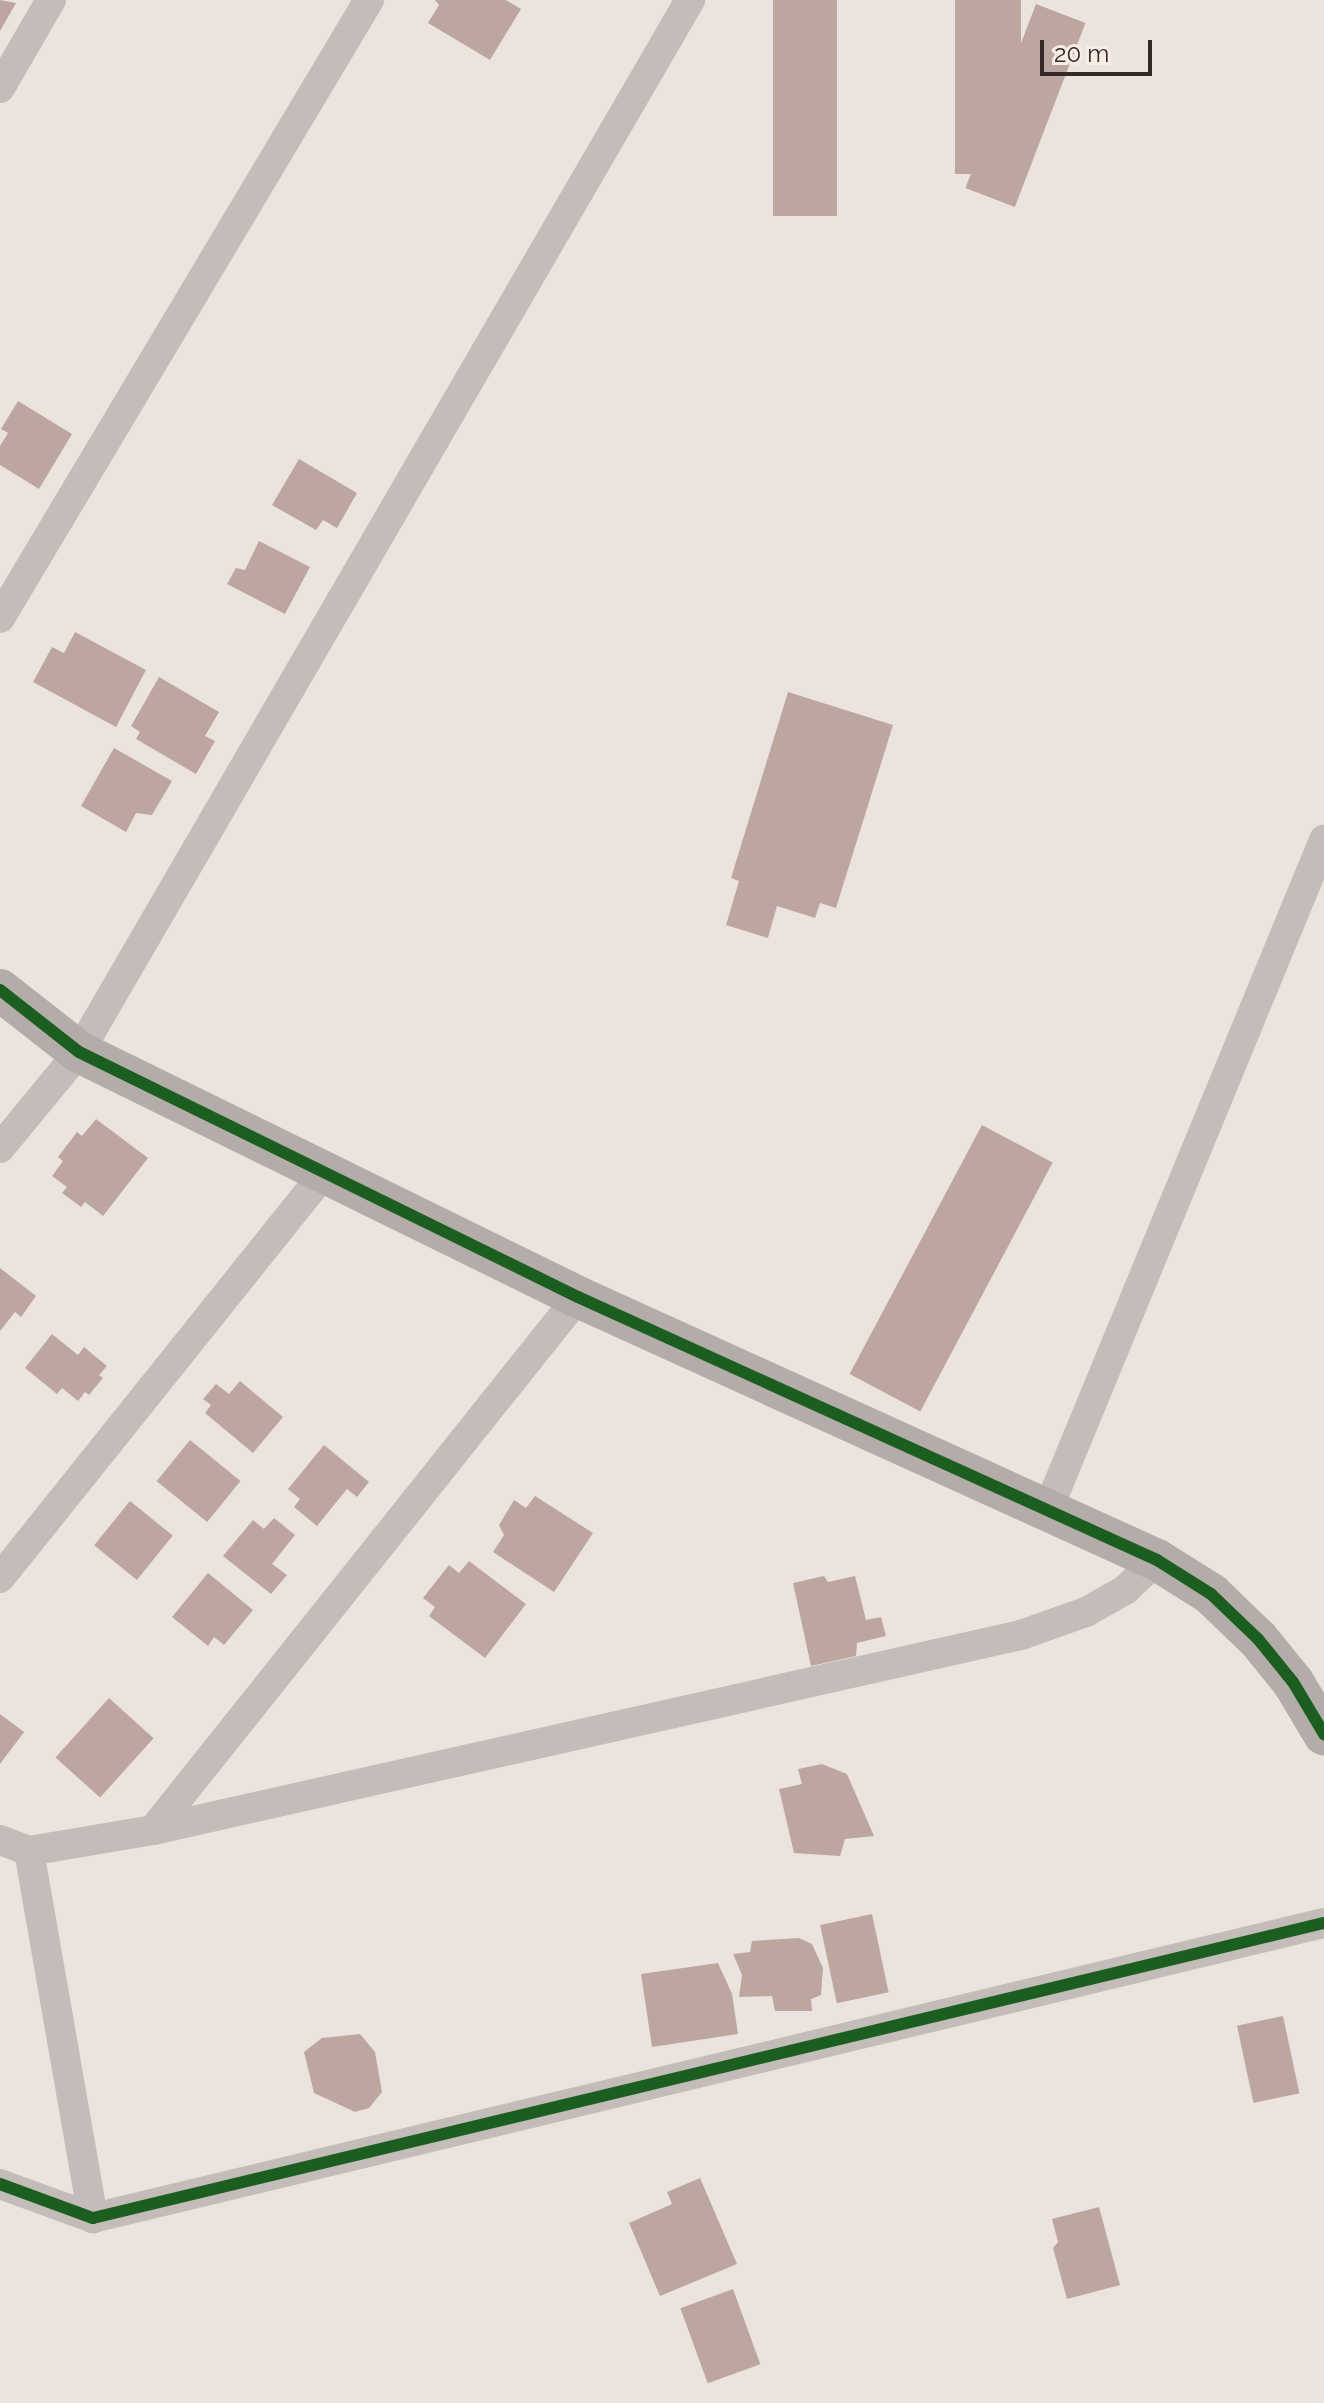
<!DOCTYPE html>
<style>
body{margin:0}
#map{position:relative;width:1324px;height:2403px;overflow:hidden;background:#ebe4de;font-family:Raleway,sans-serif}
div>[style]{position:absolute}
.building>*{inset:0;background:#bea6a0;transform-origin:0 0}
.street>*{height:30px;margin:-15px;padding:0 15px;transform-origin:15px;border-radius:15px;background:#c3bcb8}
.secondary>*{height:42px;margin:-21px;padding:0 21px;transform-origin:21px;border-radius:21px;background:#b4aca8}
.cycleway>*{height:12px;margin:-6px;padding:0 6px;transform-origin:6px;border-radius:6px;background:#1b5e20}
span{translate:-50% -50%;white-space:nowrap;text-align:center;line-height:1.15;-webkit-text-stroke:6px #f8ede5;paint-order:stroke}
.scale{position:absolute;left:1040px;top:40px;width:112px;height:36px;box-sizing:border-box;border:4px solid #332926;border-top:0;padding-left:10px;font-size:24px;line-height:28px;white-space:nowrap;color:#332926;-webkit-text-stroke:6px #f8ede5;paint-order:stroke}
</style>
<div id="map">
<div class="building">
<i style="clip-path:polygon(0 0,16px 3px,0 31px)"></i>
<i style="clip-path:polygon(435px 0,506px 0,521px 9px,490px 60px,428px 23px,439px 5px)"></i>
<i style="left:773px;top:0;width:64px;height:216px"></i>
<i style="left:955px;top:0;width:66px;height:174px"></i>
<i style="left:1036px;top:4px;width:53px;height:197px;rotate:21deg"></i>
<i style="clip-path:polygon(18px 401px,72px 434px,39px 489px,0 465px,0 446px,8px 433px,1px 429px)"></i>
<i style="clip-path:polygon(299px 459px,357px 493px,337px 528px,323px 520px,316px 530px,272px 505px)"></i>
<i style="clip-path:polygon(259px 541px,310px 567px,285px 614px,227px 584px,236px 568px,245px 570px)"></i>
<i style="clip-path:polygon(75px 632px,146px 670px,116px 727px,33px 682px,52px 647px,64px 653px)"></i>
<i style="clip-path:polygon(159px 677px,219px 712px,205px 736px,215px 741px,196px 774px,136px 739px,140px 732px,131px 726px)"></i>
<i style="clip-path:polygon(788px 692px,893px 725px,836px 908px,820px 903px,815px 918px,777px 906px,768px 938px,726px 925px,739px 881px,731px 878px)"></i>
<i style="clip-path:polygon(114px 748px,172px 781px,152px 815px,136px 813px,126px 832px,81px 806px)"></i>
<i style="clip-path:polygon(96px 1119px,148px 1158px,103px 1216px,85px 1202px,81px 1207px,62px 1193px,67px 1187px,52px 1176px,63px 1161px,58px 1157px,77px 1132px,82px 1136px)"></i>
<i style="left:982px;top:1125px;width:80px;height:282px;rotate:28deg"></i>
<i style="clip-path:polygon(0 1268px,36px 1296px,21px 1317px,15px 1312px,0 1331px)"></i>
<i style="clip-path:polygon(52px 1334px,78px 1355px,84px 1347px,107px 1366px,99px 1375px,103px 1378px,89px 1395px,85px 1392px,78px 1401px,62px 1388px,57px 1394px,25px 1368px)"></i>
<i style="clip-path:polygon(240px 1381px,283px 1417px,253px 1453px,205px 1413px,211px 1405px,203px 1399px,216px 1384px,229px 1394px)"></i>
<i style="left:190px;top:1440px;width:65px;height:53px;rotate:39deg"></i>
<i style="clip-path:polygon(324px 1445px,369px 1482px,357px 1497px,347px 1489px,317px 1526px,294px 1507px,300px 1499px,288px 1489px)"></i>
<i style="clip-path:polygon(535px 1496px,593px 1533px,554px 1592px,493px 1552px,504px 1535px,499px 1525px,514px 1500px,526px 1508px)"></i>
<i style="left:130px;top:1501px;width:55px;height:57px;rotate:39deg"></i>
<i style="clip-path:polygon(274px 1518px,295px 1535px,272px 1564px,287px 1575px,271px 1594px,223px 1556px,253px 1520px,264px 1529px)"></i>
<i style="clip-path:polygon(469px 1561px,526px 1604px,485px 1658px,429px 1616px,435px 1607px,423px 1598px,449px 1565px,459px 1573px)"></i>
<i style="clip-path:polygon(208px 1573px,253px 1610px,224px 1645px,214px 1637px,208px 1646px,172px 1617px)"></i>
<i style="clip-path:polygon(824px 1576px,828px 1582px,855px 1576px,866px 1620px,881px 1617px,886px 1636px,857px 1643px,856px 1656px,811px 1666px,793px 1583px)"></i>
<i style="left:109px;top:1698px;width:60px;height:80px;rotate:42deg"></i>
<i style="clip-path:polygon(0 1714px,24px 1732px,0 1764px)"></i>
<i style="clip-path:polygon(822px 1764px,847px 1774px,874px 1836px,845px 1839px,840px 1856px,794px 1853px,779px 1789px,802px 1784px,798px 1769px)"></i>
<i style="left:872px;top:1914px;width:80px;height:53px;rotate:78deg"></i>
<i style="clip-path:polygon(799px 1938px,812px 1944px,823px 1968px,821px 1995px,811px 1999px,812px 2011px,775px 2011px,772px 1996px,739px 1997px,742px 1975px,733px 1954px,750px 1952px,752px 1941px)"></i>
<i style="clip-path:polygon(718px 1963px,732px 1994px,738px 2034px,652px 2047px,641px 1974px)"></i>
<i style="left:1283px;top:2016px;width:79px;height:47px;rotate:78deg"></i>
<i style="clip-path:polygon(360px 2034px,375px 2052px,382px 2092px,369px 2108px,355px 2112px,314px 2093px,304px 2052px,322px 2038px)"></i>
<i style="clip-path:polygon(700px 2178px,737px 2264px,660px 2296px,629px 2223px,672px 2204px,667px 2192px)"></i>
<i style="clip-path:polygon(1099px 2207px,1120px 2285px,1067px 2299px,1053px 2248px,1058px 2242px,1052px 2219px)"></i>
<i style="left:733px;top:2289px;width:80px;height:56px;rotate:70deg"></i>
</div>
<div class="street">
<i style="left:0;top:88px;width:102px;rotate:-59.9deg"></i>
<i style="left:0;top:618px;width:720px;rotate:-59.16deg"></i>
<i style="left:0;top:1148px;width:124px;rotate:-50.5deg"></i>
<i style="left:79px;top:1052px;width:1217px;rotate:-59.85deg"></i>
<i style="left:1048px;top:1509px;width:724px;rotate:-67.58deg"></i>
<i style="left:0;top:1578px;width:520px;rotate:-51.32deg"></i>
<i style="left:153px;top:1830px;width:682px;rotate:-51.43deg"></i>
<i style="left:0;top:1840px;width:31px;rotate:21deg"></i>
<i style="left:29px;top:1851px;width:126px;rotate:-9.6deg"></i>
<i style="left:153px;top:1830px;width:890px;rotate:-12.66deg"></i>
<i style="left:1021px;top:1635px;width:69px;rotate:-19.5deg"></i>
<i style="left:1086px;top:1612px;width:45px;rotate:-29.4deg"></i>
<i style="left:1125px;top:1590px;width:44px;rotate:-43.2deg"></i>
<i style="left:29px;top:1851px;width:373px;rotate:80.1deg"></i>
<i style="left:0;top:2184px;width:99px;rotate:20.1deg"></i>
<i style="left:93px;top:2218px;width:1266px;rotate:-13.48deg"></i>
</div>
<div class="secondary">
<i style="left:0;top:990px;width:100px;rotate:38.1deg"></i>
<i style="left:79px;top:1052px;width:556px;rotate:26.15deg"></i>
<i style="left:578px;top:1297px;width:636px;rotate:24.43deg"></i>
<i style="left:1157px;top:1560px;width:64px;rotate:32.2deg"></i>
<i style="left:1211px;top:1594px;width:65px;rotate:43.8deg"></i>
<i style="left:1258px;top:1639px;width:55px;rotate:50.9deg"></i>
<i style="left:1293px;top:1682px;width:61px;rotate:59.2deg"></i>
</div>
<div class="cycleway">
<i style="left:0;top:990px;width:100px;rotate:38.1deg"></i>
<i style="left:79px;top:1052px;width:556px;rotate:26.15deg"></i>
<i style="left:578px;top:1297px;width:636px;rotate:24.43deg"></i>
<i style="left:1157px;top:1560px;width:64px;rotate:32.2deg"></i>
<i style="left:1211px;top:1594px;width:65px;rotate:43.8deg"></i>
<i style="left:1258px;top:1639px;width:55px;rotate:50.9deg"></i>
<i style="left:1293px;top:1682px;width:61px;rotate:59.2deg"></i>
<i style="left:0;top:2184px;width:99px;rotate:20.1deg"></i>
<i style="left:93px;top:2218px;width:1266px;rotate:-13.48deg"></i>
</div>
<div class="scale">20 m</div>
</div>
